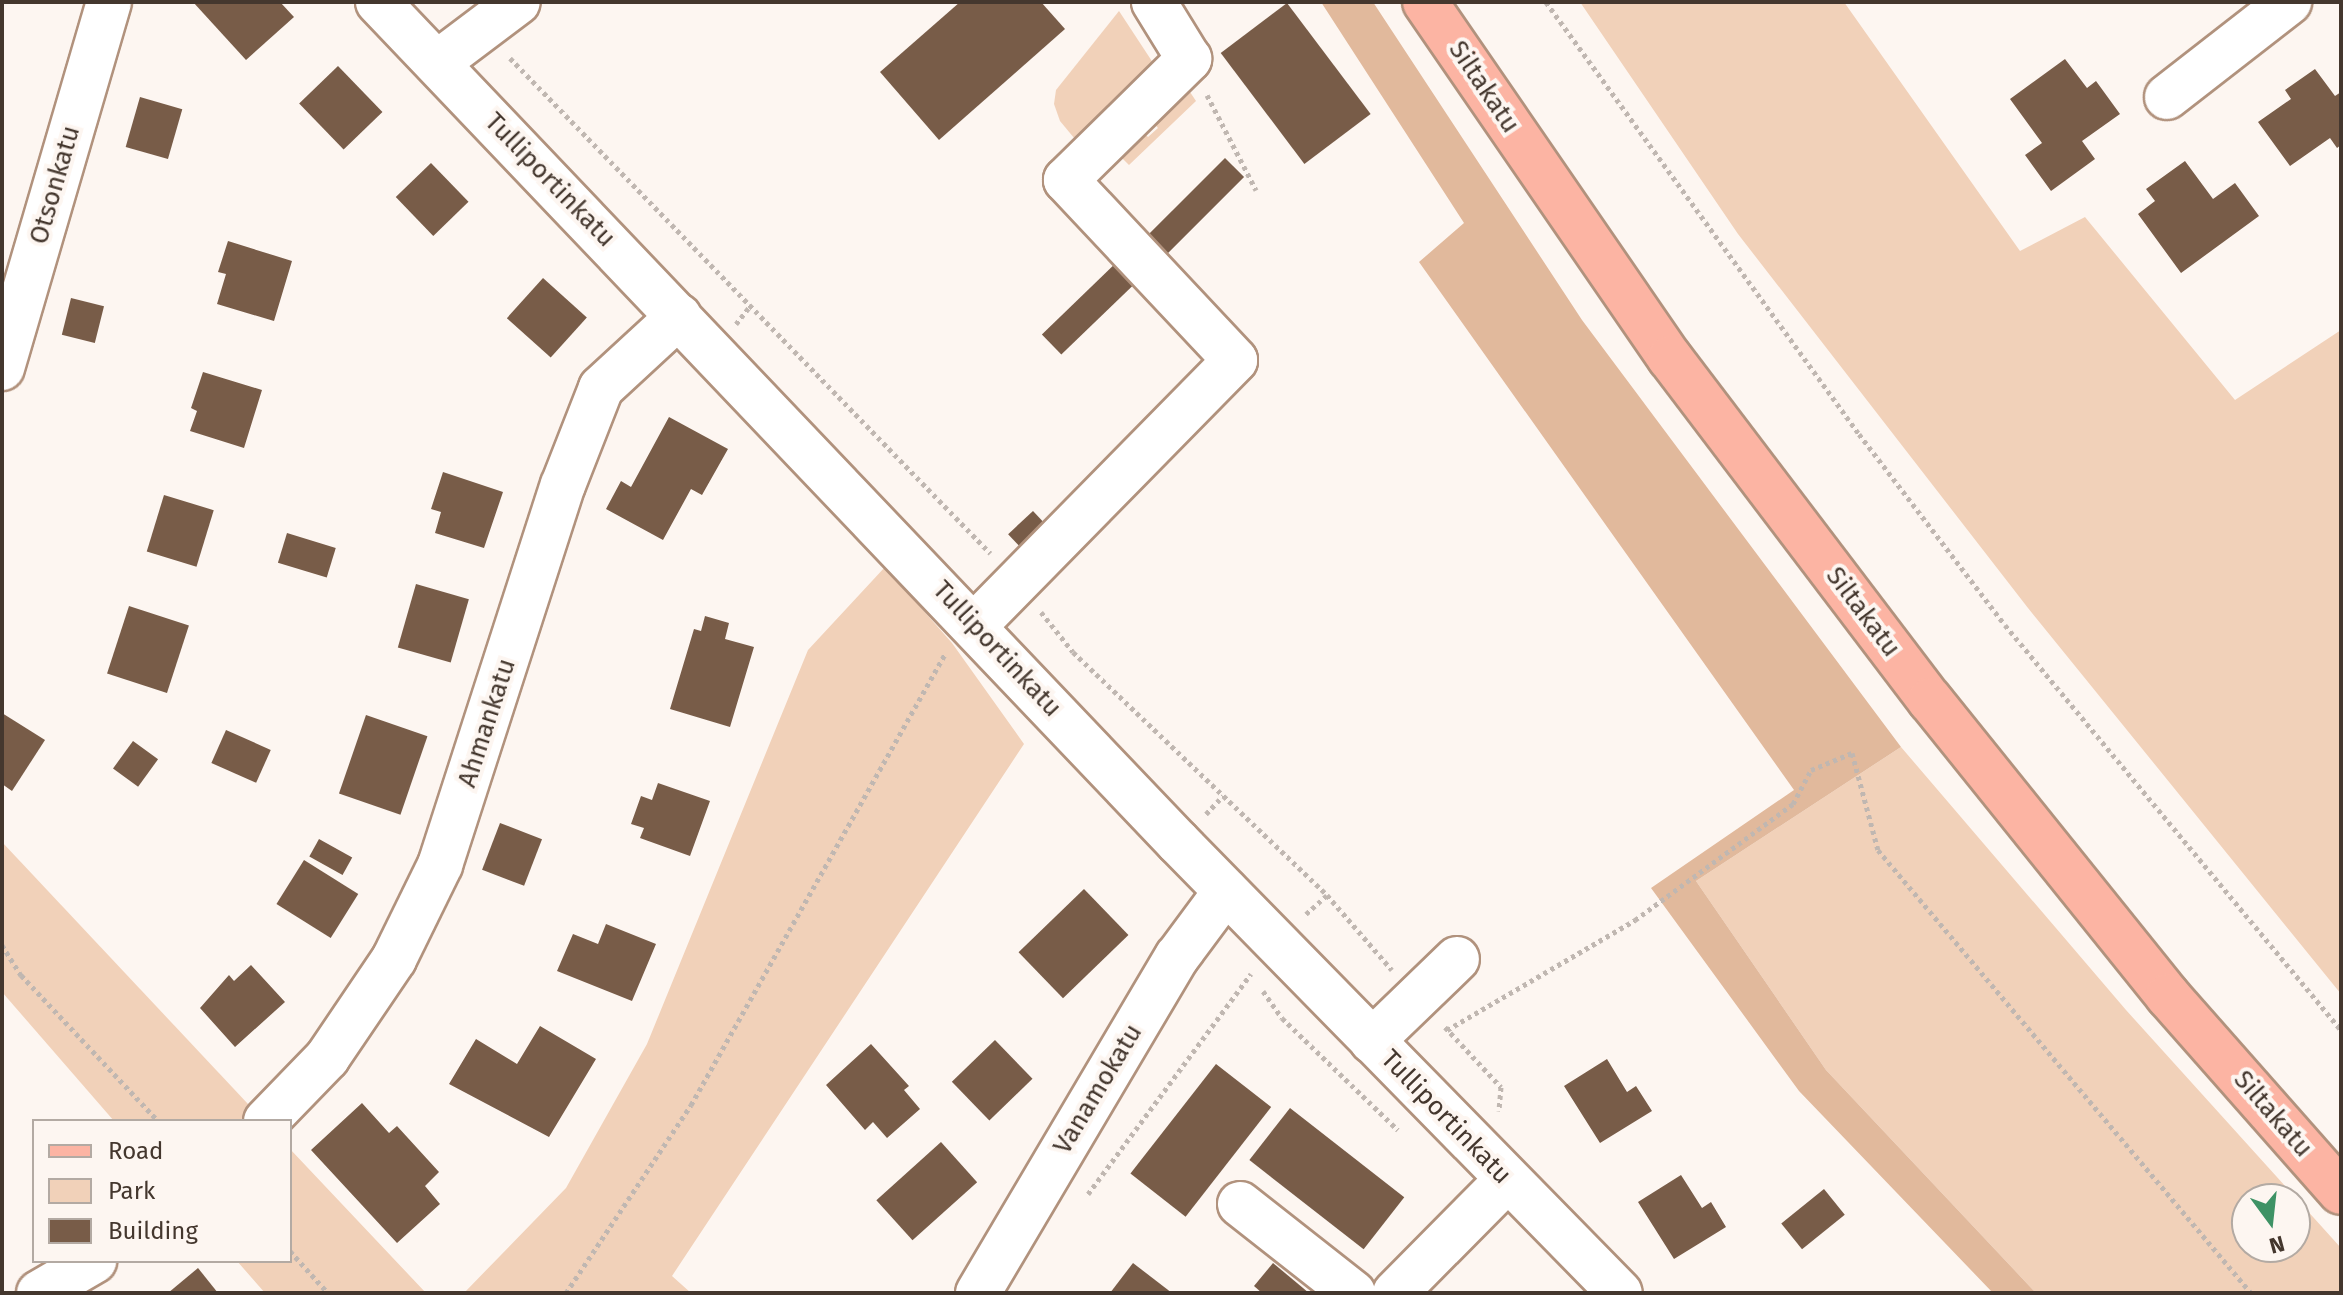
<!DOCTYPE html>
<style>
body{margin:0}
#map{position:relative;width:2343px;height:1295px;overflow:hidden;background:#fdf6f1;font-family:"Fira Sans",sans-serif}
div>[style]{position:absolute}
.green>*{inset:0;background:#f1d1b9}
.forest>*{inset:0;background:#e1b99c}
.building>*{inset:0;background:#785c48;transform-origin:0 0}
.path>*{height:5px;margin-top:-2.5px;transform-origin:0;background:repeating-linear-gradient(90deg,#c0b7b1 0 4px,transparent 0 8px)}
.roads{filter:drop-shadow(2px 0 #b1927d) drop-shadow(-2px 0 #b1927d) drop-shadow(0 2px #b1927d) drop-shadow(0 -2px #b1927d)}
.minor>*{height:44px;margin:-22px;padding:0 22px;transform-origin:22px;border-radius:22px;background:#fff}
.major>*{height:44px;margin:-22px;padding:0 22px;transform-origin:22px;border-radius:22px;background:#fcb4a3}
span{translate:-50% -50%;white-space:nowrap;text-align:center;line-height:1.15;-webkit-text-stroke:8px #fdf6f1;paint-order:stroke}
.street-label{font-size:26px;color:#44372e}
.frame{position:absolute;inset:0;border:4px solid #44372e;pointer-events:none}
.legend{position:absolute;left:32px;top:1119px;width:260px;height:144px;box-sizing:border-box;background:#fdf6f1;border:2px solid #b3aaa3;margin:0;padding:10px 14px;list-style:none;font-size:24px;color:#44372e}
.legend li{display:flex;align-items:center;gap:16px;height:40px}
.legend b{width:40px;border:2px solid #b3aaa3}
.north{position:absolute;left:2231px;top:1183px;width:80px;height:80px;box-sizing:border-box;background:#fdf6f1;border:2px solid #b3aaa3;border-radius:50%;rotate:165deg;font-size:22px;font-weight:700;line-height:32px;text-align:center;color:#44372e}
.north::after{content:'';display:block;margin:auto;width:28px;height:36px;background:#3e9265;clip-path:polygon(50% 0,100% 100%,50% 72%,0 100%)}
</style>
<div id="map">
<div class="green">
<i style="clip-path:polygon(1580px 2px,1844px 2px,2020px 251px,2085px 217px,2235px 400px,2341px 330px,2341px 994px,2028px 608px,1738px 234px)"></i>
<i style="clip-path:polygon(1119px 11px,1161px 75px,1084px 150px,1060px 121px,1054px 104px,1056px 90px)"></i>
<i style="clip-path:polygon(1186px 86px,1196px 101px,1129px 165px,1117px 153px,1141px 130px,1148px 137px,1158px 128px,1151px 120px)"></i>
<i style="clip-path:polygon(885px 567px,952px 643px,1024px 744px,672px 1276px,691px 1293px,464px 1293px,566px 1188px,647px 1044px,808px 650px)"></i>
<i style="clip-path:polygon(evenodd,1901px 747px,2126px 1010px,2341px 1248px,2341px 1293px,2036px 1293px,1826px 1070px,1696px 881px,1901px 747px,2247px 1199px,2295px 1199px,2295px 1247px,2247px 1247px,2247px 1199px)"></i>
<i style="clip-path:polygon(2px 842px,264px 1121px,114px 1121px,2px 992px)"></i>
<i style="clip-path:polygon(290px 1149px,426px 1293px,265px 1293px,237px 1261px,290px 1261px)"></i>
</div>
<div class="forest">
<i style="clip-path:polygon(1321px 2px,1373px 2px,1582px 320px,1901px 747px,1696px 881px,1826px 1070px,2036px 1293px,1993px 1293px,1799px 1091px,1651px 888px,1794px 790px,1419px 262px,1464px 223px)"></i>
</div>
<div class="building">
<i style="clip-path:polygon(193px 2px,280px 2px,294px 17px,246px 60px)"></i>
<i style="clip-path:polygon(960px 2px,1041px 2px,1065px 29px,939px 140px,880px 72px)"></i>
<i style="left:1287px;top:3px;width:139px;height:83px;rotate:53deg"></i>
<i style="clip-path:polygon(2065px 59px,2087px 88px,2096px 81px,2120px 114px,2082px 141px,2095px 159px,2051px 191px,2025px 155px,2042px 143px,2010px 99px)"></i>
<i style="left:338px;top:66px;width:64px;height:54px;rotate:46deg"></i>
<i style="clip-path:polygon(2315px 69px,2335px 96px,2341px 92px,2341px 145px,2337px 148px,2330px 138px,2290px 166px,2258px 122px,2291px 99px,2285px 90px)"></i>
<i style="left:140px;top:97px;width:44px;height:52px;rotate:16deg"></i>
<i style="left:1225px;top:158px;width:27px;height:110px;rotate:45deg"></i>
<i style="clip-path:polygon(2185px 161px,2213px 199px,2235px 183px,2259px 216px,2181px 273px,2138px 214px,2155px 201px,2146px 189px)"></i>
<i style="left:431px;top:163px;width:54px;height:49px;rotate:46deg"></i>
<i style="clip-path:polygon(228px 241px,292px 261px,274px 321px,217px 304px,226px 274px,218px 272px)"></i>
<i style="left:1121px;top:258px;width:28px;height:110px;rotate:46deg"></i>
<i style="left:543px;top:278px;width:59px;height:54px;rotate:42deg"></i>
<i style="left:71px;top:298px;width:34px;height:38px;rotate:14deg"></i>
<i style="clip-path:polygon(203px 372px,262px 390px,244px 448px,190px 431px,197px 411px,191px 408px)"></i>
<i style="clip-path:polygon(669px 417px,728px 449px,702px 495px,691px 489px,663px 540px,606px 509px,621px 481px,631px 487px)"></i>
<i style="clip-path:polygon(443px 472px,503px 492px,484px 548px,435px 533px,441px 512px,431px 509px)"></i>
<i style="left:164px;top:495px;width:52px;height:59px;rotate:17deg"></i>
<i style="left:1033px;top:511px;width:23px;height:34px;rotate:47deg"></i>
<i style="left:287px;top:533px;width:51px;height:31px;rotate:17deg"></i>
<i style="left:416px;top:584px;width:55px;height:66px;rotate:16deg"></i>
<i style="left:129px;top:606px;width:63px;height:71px;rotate:18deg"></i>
<i style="clip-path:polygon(705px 616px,729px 623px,725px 639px,754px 647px,730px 727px,670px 709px,694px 629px,701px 631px)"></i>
<i style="clip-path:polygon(2px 713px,45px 740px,12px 791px,2px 784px)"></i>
<i style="left:366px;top:715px;width:65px;height:83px;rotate:19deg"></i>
<i style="left:226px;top:730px;width:49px;height:36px;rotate:24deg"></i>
<i style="left:133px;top:741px;width:31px;height:34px;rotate:36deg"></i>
<i style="clip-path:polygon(658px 783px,710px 801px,690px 856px,640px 838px,644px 828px,631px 824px,641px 796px,652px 800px)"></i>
<i style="left:500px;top:823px;width:45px;height:50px;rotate:21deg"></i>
<i style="left:319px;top:839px;width:38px;height:20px;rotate:29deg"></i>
<i style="left:304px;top:860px;width:64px;height:52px;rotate:32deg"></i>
<i style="left:1084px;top:889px;width:64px;height:91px;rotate:46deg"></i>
<i style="clip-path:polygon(606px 924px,656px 944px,632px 1001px,557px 971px,573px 934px,598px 944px)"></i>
<i style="clip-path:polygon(251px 965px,285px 1002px,235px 1047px,200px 1008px,229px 975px,234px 981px)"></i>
<i style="clip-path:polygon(540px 1026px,596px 1059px,549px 1137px,449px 1084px,476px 1039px,517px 1064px)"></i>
<i style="left:995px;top:1040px;width:54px;height:60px;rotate:46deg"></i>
<i style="clip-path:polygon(871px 1044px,909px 1086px,904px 1090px,920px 1109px,887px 1138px,873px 1122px,865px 1130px,826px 1085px)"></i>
<i style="clip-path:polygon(1607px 1059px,1627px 1092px,1636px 1086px,1652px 1111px,1600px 1143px,1564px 1086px)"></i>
<i style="left:1216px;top:1064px;width:70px;height:139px;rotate:38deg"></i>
<i style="clip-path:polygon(362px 1103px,389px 1133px,397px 1126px,439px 1172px,425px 1186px,440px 1204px,397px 1243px,311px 1150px)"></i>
<i style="left:1290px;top:1108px;width:145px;height:66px;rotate:38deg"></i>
<i style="left:941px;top:1142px;width:54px;height:87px;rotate:48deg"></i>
<i style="clip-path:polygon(1681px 1175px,1702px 1208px,1711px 1202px,1726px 1227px,1674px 1259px,1638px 1202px)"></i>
<i style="left:1824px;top:1189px;width:33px;height:55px;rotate:51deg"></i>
<i style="clip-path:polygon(1133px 1263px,1172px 1293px,1110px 1293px)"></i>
<i style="clip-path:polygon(1273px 1263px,1309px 1293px,1262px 1293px,1254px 1286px)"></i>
<i style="clip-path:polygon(198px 1268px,218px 1293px,168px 1293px)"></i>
</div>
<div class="path">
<i style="left:1546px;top:2px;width:533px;rotate:54.08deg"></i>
<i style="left:1859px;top:434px;width:240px;rotate:52.6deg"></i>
<i style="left:2005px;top:625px;width:526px;rotate:50.32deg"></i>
<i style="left:510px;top:58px;width:690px;rotate:45.88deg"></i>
<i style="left:1207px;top:95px;width:107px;rotate:62.7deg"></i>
<i style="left:736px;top:324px;width:24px;rotate:-52deg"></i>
<i style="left:1041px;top:612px;width:51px;rotate:51.3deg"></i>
<i style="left:1073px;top:652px;width:352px;rotate:43.7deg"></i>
<i style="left:1327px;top:895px;width:99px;rotate:49.1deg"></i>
<i style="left:1206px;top:814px;width:25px;rotate:-47deg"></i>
<i style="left:1306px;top:914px;width:28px;rotate:-42deg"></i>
<i style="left:2px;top:945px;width:36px;rotate:58deg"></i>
<i style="left:21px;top:975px;width:200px;rotate:46.8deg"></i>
<i style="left:1263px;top:991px;width:33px;rotate:55deg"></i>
<i style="left:1282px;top:1018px;width:161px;rotate:44deg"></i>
<i style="left:1445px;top:1027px;width:82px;rotate:47deg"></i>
<i style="left:1501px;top:1087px;width:24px;rotate:95deg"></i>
<i style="left:1447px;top:1030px;width:218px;rotate:-30.3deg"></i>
<i style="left:1635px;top:920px;width:196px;rotate:-36.3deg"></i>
<i style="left:1793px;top:804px;width:38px;rotate:-62deg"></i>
<i style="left:1811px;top:770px;width:44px;rotate:-22.5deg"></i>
<i style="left:1852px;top:753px;width:100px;rotate:75deg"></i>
<i style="left:1878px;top:850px;width:579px;rotate:49.9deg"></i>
<i style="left:1088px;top:1194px;width:274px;rotate:-53.5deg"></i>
<i style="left:290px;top:1251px;width:57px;rotate:47.9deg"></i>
<i style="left:566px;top:1293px;width:226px;rotate:-56.4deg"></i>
<i style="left:691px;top:1105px;width:518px;rotate:-60.61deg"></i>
</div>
<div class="roads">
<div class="minor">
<i style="left:378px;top:2px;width:1160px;rotate:46.4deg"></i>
<i style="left:1178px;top:842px;width:631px;rotate:45.58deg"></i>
<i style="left:437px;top:63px;width:101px;rotate:-37deg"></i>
<i style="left:2167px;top:97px;width:155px;rotate:-37.9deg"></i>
<i style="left:2px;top:368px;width:381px;rotate:-73.7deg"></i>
<i style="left:975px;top:625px;width:371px;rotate:-45.5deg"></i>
<i style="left:1235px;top:360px;width:247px;rotate:-133.2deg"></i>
<i style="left:1066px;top:180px;width:173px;rotate:-44.5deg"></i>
<i style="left:1189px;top:59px;width:67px;rotate:-121.6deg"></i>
<i style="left:1372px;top:1041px;width:118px;rotate:-44deg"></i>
<i style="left:266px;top:1121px;width:88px;rotate:-45.9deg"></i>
<i style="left:327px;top:1058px;width:120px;rotate:-55.9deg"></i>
<i style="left:394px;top:959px;width:105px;rotate:-63.9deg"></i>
<i style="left:440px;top:865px;width:399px;rotate:-72.1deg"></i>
<i style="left:563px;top:485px;width:104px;rotate:-68.6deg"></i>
<i style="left:601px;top:388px;width:106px;rotate:-42.7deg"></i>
<i style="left:1240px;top:1204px;width:144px;rotate:38.2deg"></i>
<i style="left:39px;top:1293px;width:64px;rotate:-30.2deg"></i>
<i style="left:978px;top:1293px;width:391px;rotate:-59.4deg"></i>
<i style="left:1177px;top:957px;width:82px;rotate:-53.4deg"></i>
<i style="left:1395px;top:1293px;width:159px;rotate:-45.3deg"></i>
</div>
<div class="major">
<i style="left:1425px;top:2px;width:432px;rotate:55.5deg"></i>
<i style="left:1670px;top:358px;width:430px;rotate:52.8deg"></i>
<i style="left:1930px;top:700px;width:380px;rotate:51.2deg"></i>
<i style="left:2168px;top:996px;width:261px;rotate:48.6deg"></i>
</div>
</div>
<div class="street-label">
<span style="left:1484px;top:87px;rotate:56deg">Siltakatu</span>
<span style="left:550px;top:180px;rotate:46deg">Tulliportinkatu</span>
<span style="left:55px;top:185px;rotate:-74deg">Otsonkatu</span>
<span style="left:1863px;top:612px;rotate:53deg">Siltakatu</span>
<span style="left:997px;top:649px;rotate:47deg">Tulliportinkatu</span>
<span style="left:487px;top:723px;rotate:-72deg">Ahmankatu</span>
<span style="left:1098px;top:1089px;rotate:-59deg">Vanamokatu</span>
<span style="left:2273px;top:1114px;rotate:49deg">Siltakatu</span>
<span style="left:1446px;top:1117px;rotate:46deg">Tulliportinkatu</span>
</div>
<div class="frame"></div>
<ul class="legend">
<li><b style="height:10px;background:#fcb4a3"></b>Road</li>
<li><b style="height:22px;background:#f1d1b9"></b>Park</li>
<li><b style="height:22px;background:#785c48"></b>Building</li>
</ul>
<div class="north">N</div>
</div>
